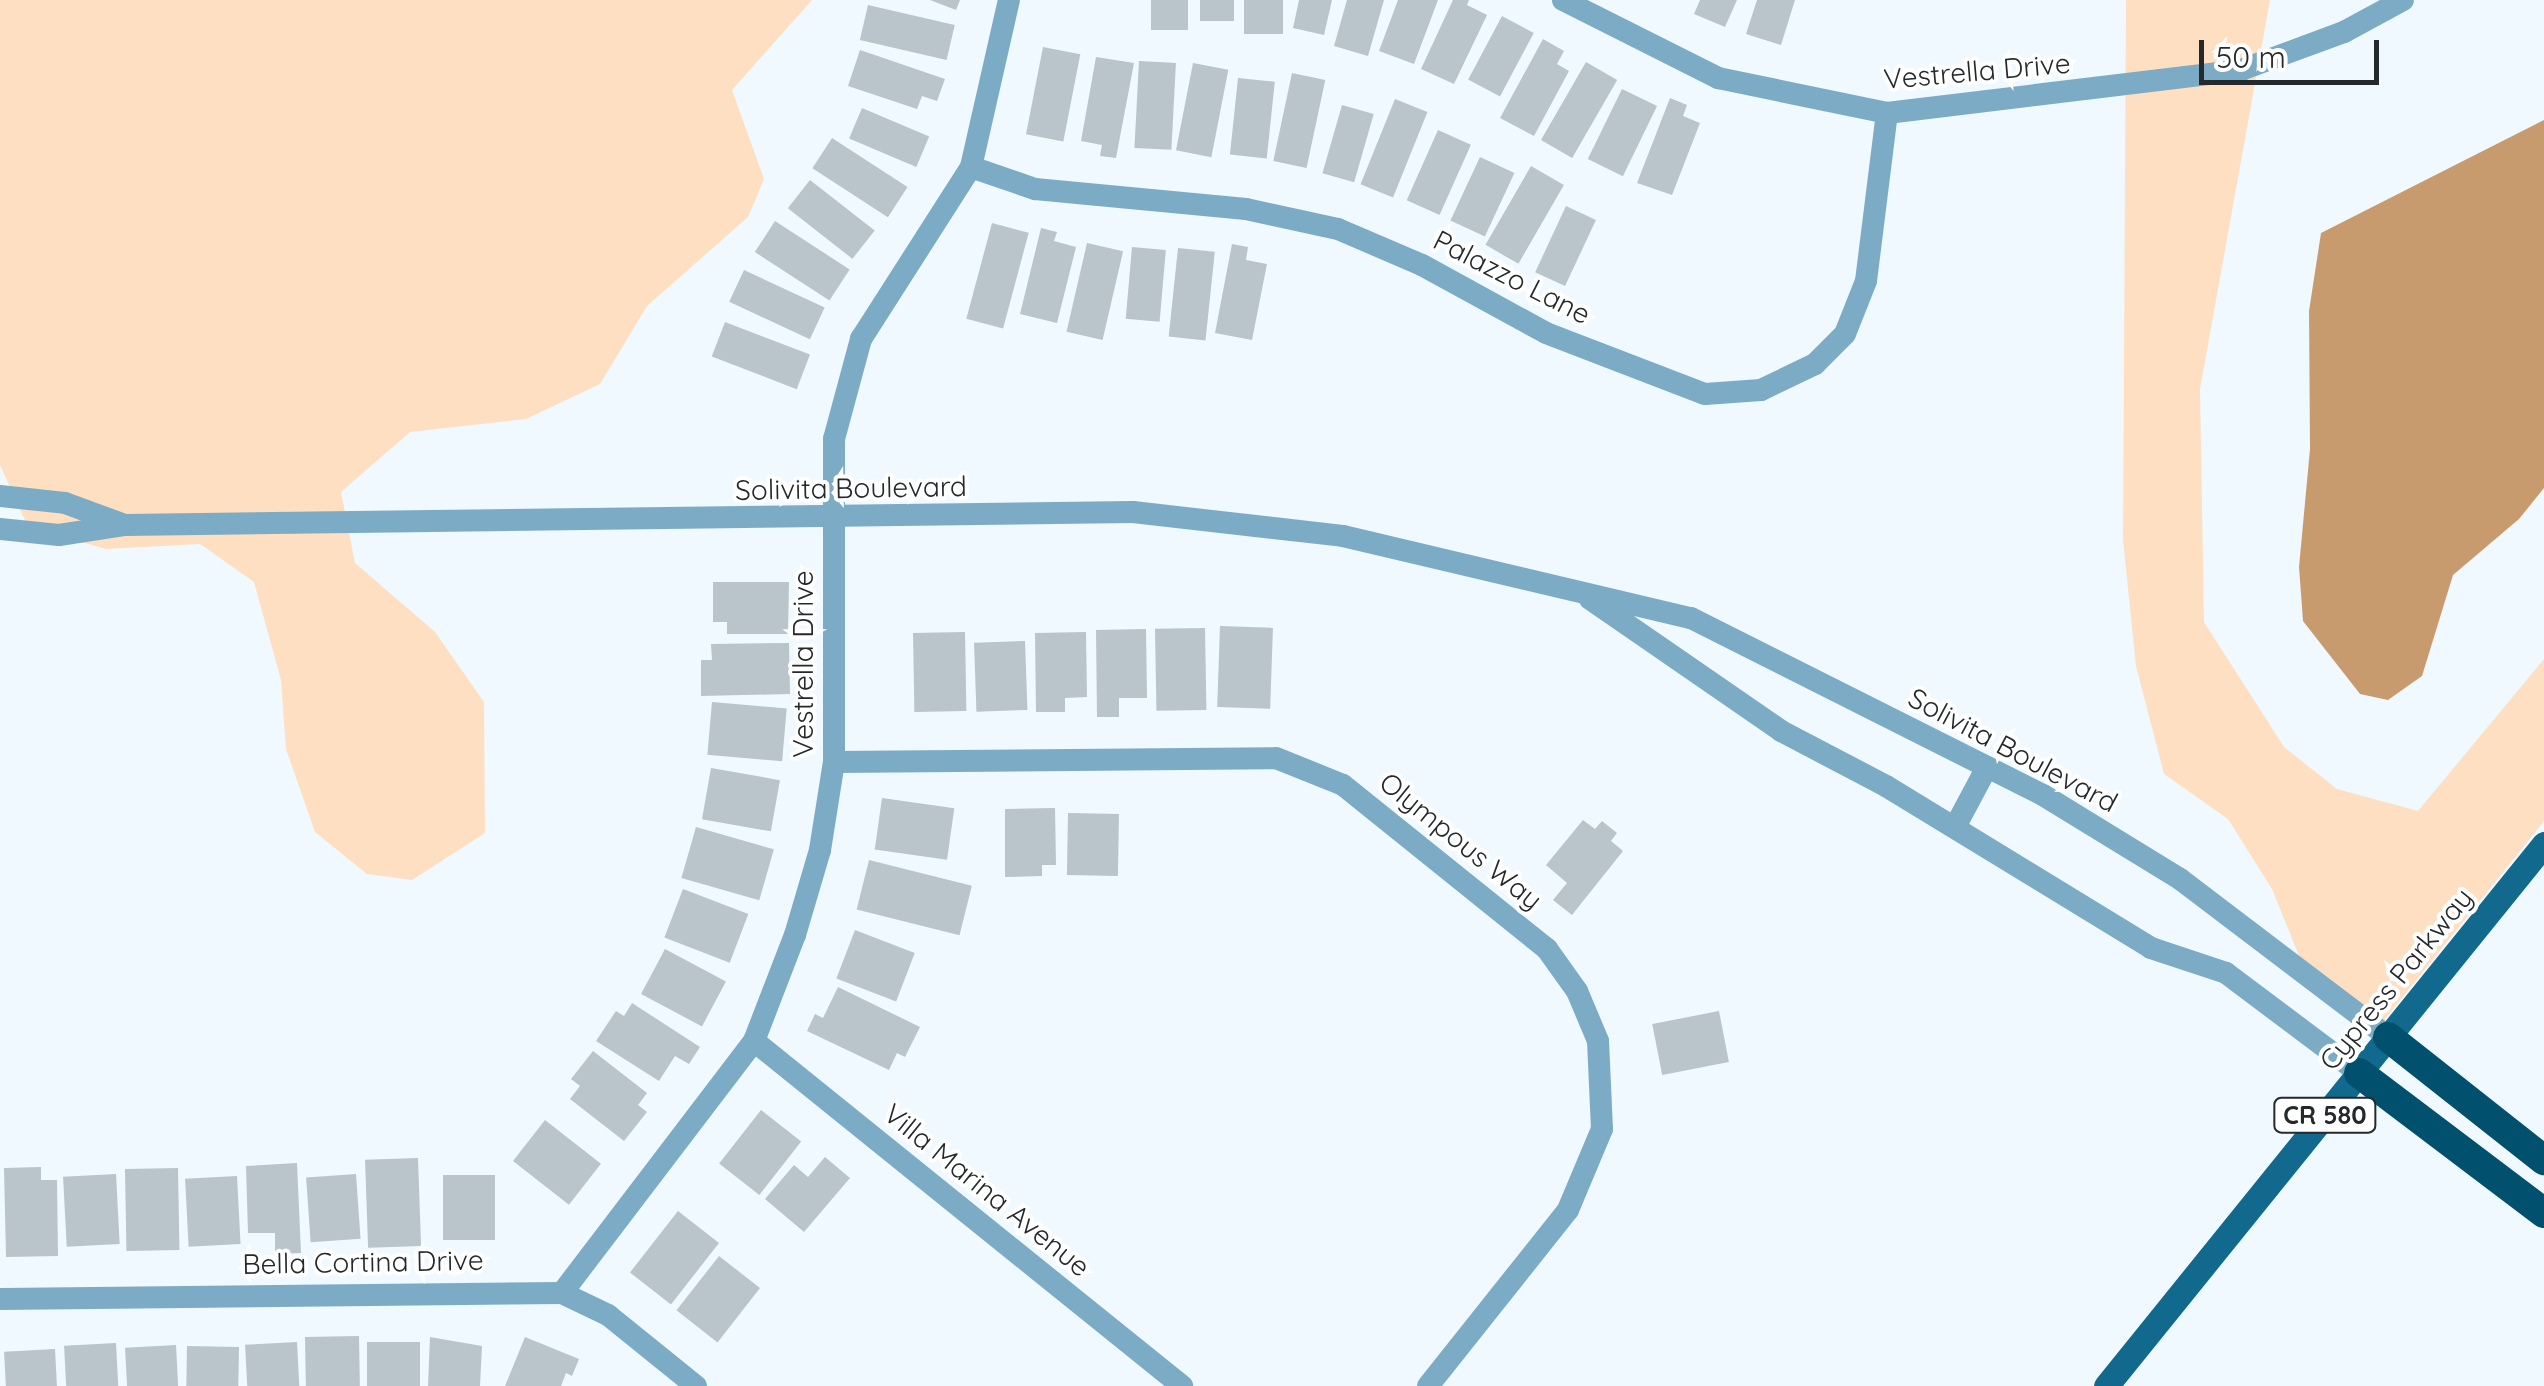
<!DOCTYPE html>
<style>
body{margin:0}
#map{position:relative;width:2544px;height:1386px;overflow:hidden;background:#eff9ff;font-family:Quicksand,sans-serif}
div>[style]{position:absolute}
.green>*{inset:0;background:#ffdfc1}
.water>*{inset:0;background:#c89b6f}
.building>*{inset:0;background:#b9c5cb;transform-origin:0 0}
.street>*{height:22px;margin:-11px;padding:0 11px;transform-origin:11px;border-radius:11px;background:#7cacc5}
.primary>*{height:25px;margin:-12.5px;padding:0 12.5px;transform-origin:12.5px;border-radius:12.5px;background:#11698d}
.highway>*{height:30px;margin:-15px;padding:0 15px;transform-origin:15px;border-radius:15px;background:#00506e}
span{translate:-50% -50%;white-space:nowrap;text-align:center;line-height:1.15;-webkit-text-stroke:8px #fff;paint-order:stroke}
.shield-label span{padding:2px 8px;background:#fff;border:2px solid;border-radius:8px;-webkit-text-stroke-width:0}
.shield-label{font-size:25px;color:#24292b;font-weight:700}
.street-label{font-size:28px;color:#24292b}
.scale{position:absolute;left:2199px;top:40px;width:180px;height:45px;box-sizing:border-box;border:5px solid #24292b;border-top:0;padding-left:12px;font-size:30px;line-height:35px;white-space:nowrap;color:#24292b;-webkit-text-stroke:8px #fff;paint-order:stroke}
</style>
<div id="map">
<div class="green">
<i style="clip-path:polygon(0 0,812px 0,732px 90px,764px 179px,748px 217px,647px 306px,600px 384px,526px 419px,410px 432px,341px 492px,355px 563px,435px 632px,484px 702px,485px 833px,412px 880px,367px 874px,315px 832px,286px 749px,281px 680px,254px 582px,200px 544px,106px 549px,28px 527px,0 465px)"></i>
<i style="clip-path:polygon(2126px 0,2270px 0,2200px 389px,2204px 622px,2284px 747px,2337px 789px,2418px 811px,2544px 659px,2544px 821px,2377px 1029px,2304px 968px,2272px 889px,2228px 819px,2164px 774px,2136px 666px,2123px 540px)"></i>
</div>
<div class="water">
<i style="clip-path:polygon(2544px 120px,2544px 488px,2519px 519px,2453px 575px,2422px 676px,2388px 700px,2360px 694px,2303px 621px,2299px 567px,2310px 449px,2309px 311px,2321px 233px)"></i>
</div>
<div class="building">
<i style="clip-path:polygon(930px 0,960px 0,956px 10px)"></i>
<i style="left:1151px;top:0;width:37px;height:30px"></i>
<i style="left:1200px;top:0;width:34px;height:21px"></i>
<i style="left:1244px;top:0;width:39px;height:34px"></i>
<i style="clip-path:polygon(1299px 0,1332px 0,1324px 35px,1293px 28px)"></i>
<i style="clip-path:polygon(1347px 0,1384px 0,1368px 56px,1334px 46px)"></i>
<i style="clip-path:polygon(1398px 0,1438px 0,1414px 64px,1379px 51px)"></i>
<i style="clip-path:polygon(1453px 0,1469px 0,1467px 5px,1487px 15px,1454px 84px,1421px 69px)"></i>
<i style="clip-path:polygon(1700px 0,1737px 0,1725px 27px,1694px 14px)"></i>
<i style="clip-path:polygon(1757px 0,1795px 0,1781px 45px,1746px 34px)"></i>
<i style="left:868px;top:5px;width:89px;height:36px;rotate:13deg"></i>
<i style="left:1502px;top:16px;width:36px;height:72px;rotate:28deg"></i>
<i style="clip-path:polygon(1543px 39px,1564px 51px,1557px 64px,1569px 71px,1534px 136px,1500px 118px)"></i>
<i style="left:1043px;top:47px;width:38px;height:89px;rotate:11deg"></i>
<i style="clip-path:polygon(860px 50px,945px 79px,937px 101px,922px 96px,917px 109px,848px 86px)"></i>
<i style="clip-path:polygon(1096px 57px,1134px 63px,1116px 158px,1100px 156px,1102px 145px,1081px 141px)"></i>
<i style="left:1139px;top:61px;width:37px;height:87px;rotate:3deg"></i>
<i style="left:1586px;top:62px;width:36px;height:90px;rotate:30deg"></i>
<i style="left:1193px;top:63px;width:36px;height:89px;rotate:11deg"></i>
<i style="left:1292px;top:73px;width:34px;height:90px;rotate:12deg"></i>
<i style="left:1238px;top:78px;width:37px;height:77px;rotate:6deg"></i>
<i style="left:1622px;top:89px;width:39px;height:78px;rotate:26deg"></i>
<i style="clip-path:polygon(1670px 98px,1687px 105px,1683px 116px,1700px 123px,1672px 195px,1637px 183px)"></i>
<i style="left:1395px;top:99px;width:35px;height:92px;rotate:22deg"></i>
<i style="left:1342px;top:105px;width:33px;height:71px;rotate:16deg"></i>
<i style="left:862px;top:108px;width:73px;height:33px;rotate:23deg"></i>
<i style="left:1438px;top:130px;width:36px;height:77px;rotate:24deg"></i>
<i style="left:832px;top:138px;width:90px;height:36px;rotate:33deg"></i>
<i style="left:1480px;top:157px;width:38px;height:70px;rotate:25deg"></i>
<i style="left:1531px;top:166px;width:38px;height:91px;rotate:30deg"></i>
<i style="left:810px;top:180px;width:82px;height:36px;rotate:38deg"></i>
<i style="left:1566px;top:206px;width:33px;height:73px;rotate:25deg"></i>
<i style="left:775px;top:221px;width:89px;height:37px;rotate:33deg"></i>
<i style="left:992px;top:223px;width:38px;height:99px;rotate:15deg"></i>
<i style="clip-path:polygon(1041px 228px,1057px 232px,1054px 241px,1076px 247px,1057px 323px,1020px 314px)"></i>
<i style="left:1087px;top:243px;width:37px;height:91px;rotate:13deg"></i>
<i style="clip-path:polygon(1232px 244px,1248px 247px,1246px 260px,1267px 264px,1252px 340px,1215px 333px)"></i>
<i style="left:1132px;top:247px;width:34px;height:72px;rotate:5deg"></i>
<i style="left:1178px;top:248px;width:37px;height:89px;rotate:6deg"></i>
<i style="left:744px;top:270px;width:89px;height:35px;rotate:25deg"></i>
<i style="left:725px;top:322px;width:91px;height:37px;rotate:21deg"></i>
<i style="clip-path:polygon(713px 582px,789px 582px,788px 634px,727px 634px,727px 622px,713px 622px)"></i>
<i style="left:1220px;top:626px;width:53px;height:81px;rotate:2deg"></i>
<i style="left:1205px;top:628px;width:82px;height:50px;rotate:89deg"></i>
<i style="clip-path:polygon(1146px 629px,1147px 698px,1119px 698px,1119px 717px,1097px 717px,1096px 630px)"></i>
<i style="left:965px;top:632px;width:79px;height:52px;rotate:89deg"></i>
<i style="clip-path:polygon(1086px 632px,1087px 697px,1065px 698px,1065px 712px,1036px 712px,1035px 633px)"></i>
<i style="left:1025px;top:641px;width:69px;height:51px;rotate:88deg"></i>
<i style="clip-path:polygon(789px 643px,790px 694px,701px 696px,701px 660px,712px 660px,711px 644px)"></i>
<i style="left:712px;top:702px;width:75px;height:53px;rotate:5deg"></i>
<i style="left:711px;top:768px;width:70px;height:52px;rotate:10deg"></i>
<i style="left:882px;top:798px;width:73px;height:52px;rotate:8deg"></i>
<i style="clip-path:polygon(1055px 808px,1056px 865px,1042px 865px,1042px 876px,1005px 877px,1005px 809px)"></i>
<i style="left:1068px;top:813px;width:51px;height:62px;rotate:1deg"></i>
<i style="clip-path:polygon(1583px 820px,1595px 829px,1602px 821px,1617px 833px,1611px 841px,1623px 851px,1572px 915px,1553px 900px,1567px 883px,1546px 865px)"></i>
<i style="left:696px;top:827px;width:81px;height:53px;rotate:16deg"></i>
<i style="left:869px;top:860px;width:106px;height:51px;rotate:14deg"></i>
<i style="left:683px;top:889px;width:70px;height:52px;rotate:21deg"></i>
<i style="left:855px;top:930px;width:64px;height:52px;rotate:21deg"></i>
<i style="left:665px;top:949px;width:69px;height:51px;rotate:28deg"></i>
<i style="clip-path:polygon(838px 987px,920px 1027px,905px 1057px,897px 1053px,889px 1070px,807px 1031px,815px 1014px,823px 1018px)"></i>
<i style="clip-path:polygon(632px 1003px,700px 1047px,689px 1064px,675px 1056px,659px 1081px,596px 1041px,616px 1011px,624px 1016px)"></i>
<i style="left:1719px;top:1011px;width:52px;height:68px;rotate:79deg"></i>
<i style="clip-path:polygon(593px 1051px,647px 1093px,638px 1105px,647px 1112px,624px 1141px,570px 1099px,580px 1086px,571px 1079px)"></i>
<i style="left:761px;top:1110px;width:51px;height:68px;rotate:38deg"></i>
<i style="left:545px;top:1120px;width:71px;height:52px;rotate:38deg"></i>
<i style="clip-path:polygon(825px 1157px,850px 1178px,804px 1232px,765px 1199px,794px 1165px,808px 1177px)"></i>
<i style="left:418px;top:1158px;width:88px;height:53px;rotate:88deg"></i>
<i style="clip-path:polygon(297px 1163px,301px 1253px,275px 1254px,275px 1233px,248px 1233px,246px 1166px)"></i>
<i style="clip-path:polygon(41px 1167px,41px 1180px,57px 1180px,58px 1256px,6px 1257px,4px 1168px)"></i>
<i style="left:178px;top:1168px;width:82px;height:53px;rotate:89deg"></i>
<i style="left:116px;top:1174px;width:70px;height:53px;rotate:87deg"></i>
<i style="left:356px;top:1174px;width:65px;height:50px;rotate:86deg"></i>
<i style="left:443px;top:1175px;width:52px;height:65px"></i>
<i style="left:237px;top:1176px;width:68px;height:52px;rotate:87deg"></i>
<i style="left:678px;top:1211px;width:52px;height:78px;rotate:38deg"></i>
<i style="left:719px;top:1256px;width:52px;height:69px;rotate:38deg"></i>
<i style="left:359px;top:1336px;width:50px;height:54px;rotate:89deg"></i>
<i style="clip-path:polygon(430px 1337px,482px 1346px,480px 1386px,428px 1386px)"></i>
<i style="clip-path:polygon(525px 1337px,579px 1359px,572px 1376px,566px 1373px,561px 1386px,505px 1386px)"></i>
<i style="left:297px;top:1342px;width:44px;height:52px;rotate:87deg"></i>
<i style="left:420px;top:1342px;width:44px;height:53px;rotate:90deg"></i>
<i style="left:116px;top:1343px;width:43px;height:52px;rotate:87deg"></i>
<i style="left:176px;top:1345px;width:41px;height:51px;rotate:87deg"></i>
<i style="left:187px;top:1346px;width:52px;height:40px;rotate:1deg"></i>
<i style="left:55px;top:1349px;width:37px;height:51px;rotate:87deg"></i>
</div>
<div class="street">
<i style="left:1563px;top:0;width:174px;rotate:26.7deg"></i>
<i style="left:1718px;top:78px;width:173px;rotate:11.7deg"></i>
<i style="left:1887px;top:113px;width:357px;rotate:-6.9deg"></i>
<i style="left:2241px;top:70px;width:110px;rotate:-20.3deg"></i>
<i style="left:2344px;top:32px;width:67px;rotate:-28.5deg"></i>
<i style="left:971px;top:167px;width:68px;rotate:19deg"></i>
<i style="left:1035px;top:189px;width:212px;rotate:5.4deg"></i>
<i style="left:1246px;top:209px;width:94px;rotate:12.3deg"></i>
<i style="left:1338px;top:229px;width:91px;rotate:23.2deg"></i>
<i style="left:1422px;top:265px;width:141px;rotate:28.7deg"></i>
<i style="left:1546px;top:333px;width:170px;rotate:21deg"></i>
<i style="left:1705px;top:394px;width:56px;rotate:-4.1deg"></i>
<i style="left:1761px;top:390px;width:60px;rotate:-25.7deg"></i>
<i style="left:1815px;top:364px;width:42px;rotate:-45deg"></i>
<i style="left:1845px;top:334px;width:57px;rotate:-68.4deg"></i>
<i style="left:1866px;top:281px;width:169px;rotate:-82.9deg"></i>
<i style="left:0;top:496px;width:65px;rotate:6.1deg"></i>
<i style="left:65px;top:503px;width:61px;rotate:20.2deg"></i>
<i style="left:0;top:529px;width:59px;rotate:5.8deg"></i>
<i style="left:59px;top:535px;width:67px;rotate:-8.6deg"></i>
<i style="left:125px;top:525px;width:1008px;rotate:-0.74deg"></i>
<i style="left:1133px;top:512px;width:211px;rotate:6.5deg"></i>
<i style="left:1343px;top:536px;width:358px;rotate:13.3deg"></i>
<i style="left:1691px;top:618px;width:394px;rotate:26.7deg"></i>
<i style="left:2043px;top:795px;width:161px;rotate:31.5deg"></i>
<i style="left:2180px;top:879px;width:261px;rotate:37.2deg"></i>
<i style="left:1590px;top:599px;width:232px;rotate:34.6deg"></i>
<i style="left:1781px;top:731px;width:119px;rotate:27.6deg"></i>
<i style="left:1886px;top:786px;width:311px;rotate:31.4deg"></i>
<i style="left:2151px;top:948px;width:79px;rotate:18.4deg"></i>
<i style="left:2226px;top:973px;width:166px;rotate:36.9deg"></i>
<i style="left:834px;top:762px;width:442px;rotate:-0.5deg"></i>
<i style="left:1276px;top:758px;width:72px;rotate:21.9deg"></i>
<i style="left:1343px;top:785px;width:262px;rotate:38.8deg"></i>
<i style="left:1547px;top:949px;width:52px;rotate:54.5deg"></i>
<i style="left:1577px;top:991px;width:54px;rotate:67.2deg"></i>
<i style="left:1598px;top:1041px;width:88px;rotate:87.4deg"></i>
<i style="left:1602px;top:1129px;width:88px;rotate:112.8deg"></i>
<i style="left:1568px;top:1210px;width:225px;rotate:128.5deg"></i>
<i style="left:1955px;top:827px;width:68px;rotate:-61.9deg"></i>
<i style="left:754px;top:1041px;width:550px;rotate:38.87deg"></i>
<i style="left:562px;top:1293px;width:317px;rotate:-52.7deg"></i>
<i style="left:754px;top:1041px;width:114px;rotate:-68.9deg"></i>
<i style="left:795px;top:935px;width:89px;rotate:-73.6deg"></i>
<i style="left:820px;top:850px;width:89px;rotate:-81deg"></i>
<i style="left:834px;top:762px;width:323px;rotate:-90deg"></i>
<i style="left:834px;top:439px;width:104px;rotate:-74.9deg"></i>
<i style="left:861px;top:339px;width:204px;rotate:-57.4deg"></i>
<i style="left:971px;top:167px;width:171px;rotate:-77.2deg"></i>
<i style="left:0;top:1299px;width:562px;rotate:-0.61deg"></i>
<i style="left:562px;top:1293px;width:51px;rotate:25.6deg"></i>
<i style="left:608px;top:1315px;width:113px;rotate:38.9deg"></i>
</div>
<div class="primary">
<i style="left:2106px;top:1386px;width:697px;rotate:-51.06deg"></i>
</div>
<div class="highway">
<i style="left:2388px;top:1037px;width:199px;rotate:38.3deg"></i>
<i style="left:2359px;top:1073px;width:232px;rotate:37.1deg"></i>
</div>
<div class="shield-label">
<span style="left:2325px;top:1115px">CR 580</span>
</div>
<div class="street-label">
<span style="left:1977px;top:71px;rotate:-5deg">Vestrella Drive</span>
<span style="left:1512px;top:277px;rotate:27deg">Palazzo Lane</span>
<span style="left:851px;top:488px;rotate:-1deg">Solivita Boulevard</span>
<span style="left:803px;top:664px;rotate:-90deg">Vestrella Drive</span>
<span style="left:2013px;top:750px;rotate:28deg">Solivita Boulevard</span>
<span style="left:1461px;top:841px;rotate:39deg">Olympous Way</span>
<span style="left:2396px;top:979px;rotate:-51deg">Cypress Parkway</span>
<span style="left:987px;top:1190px;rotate:39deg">Villa Marina Avenue</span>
<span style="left:363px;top:1262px;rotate:-1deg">Bella Cortina Drive</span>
</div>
<div class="scale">50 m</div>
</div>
